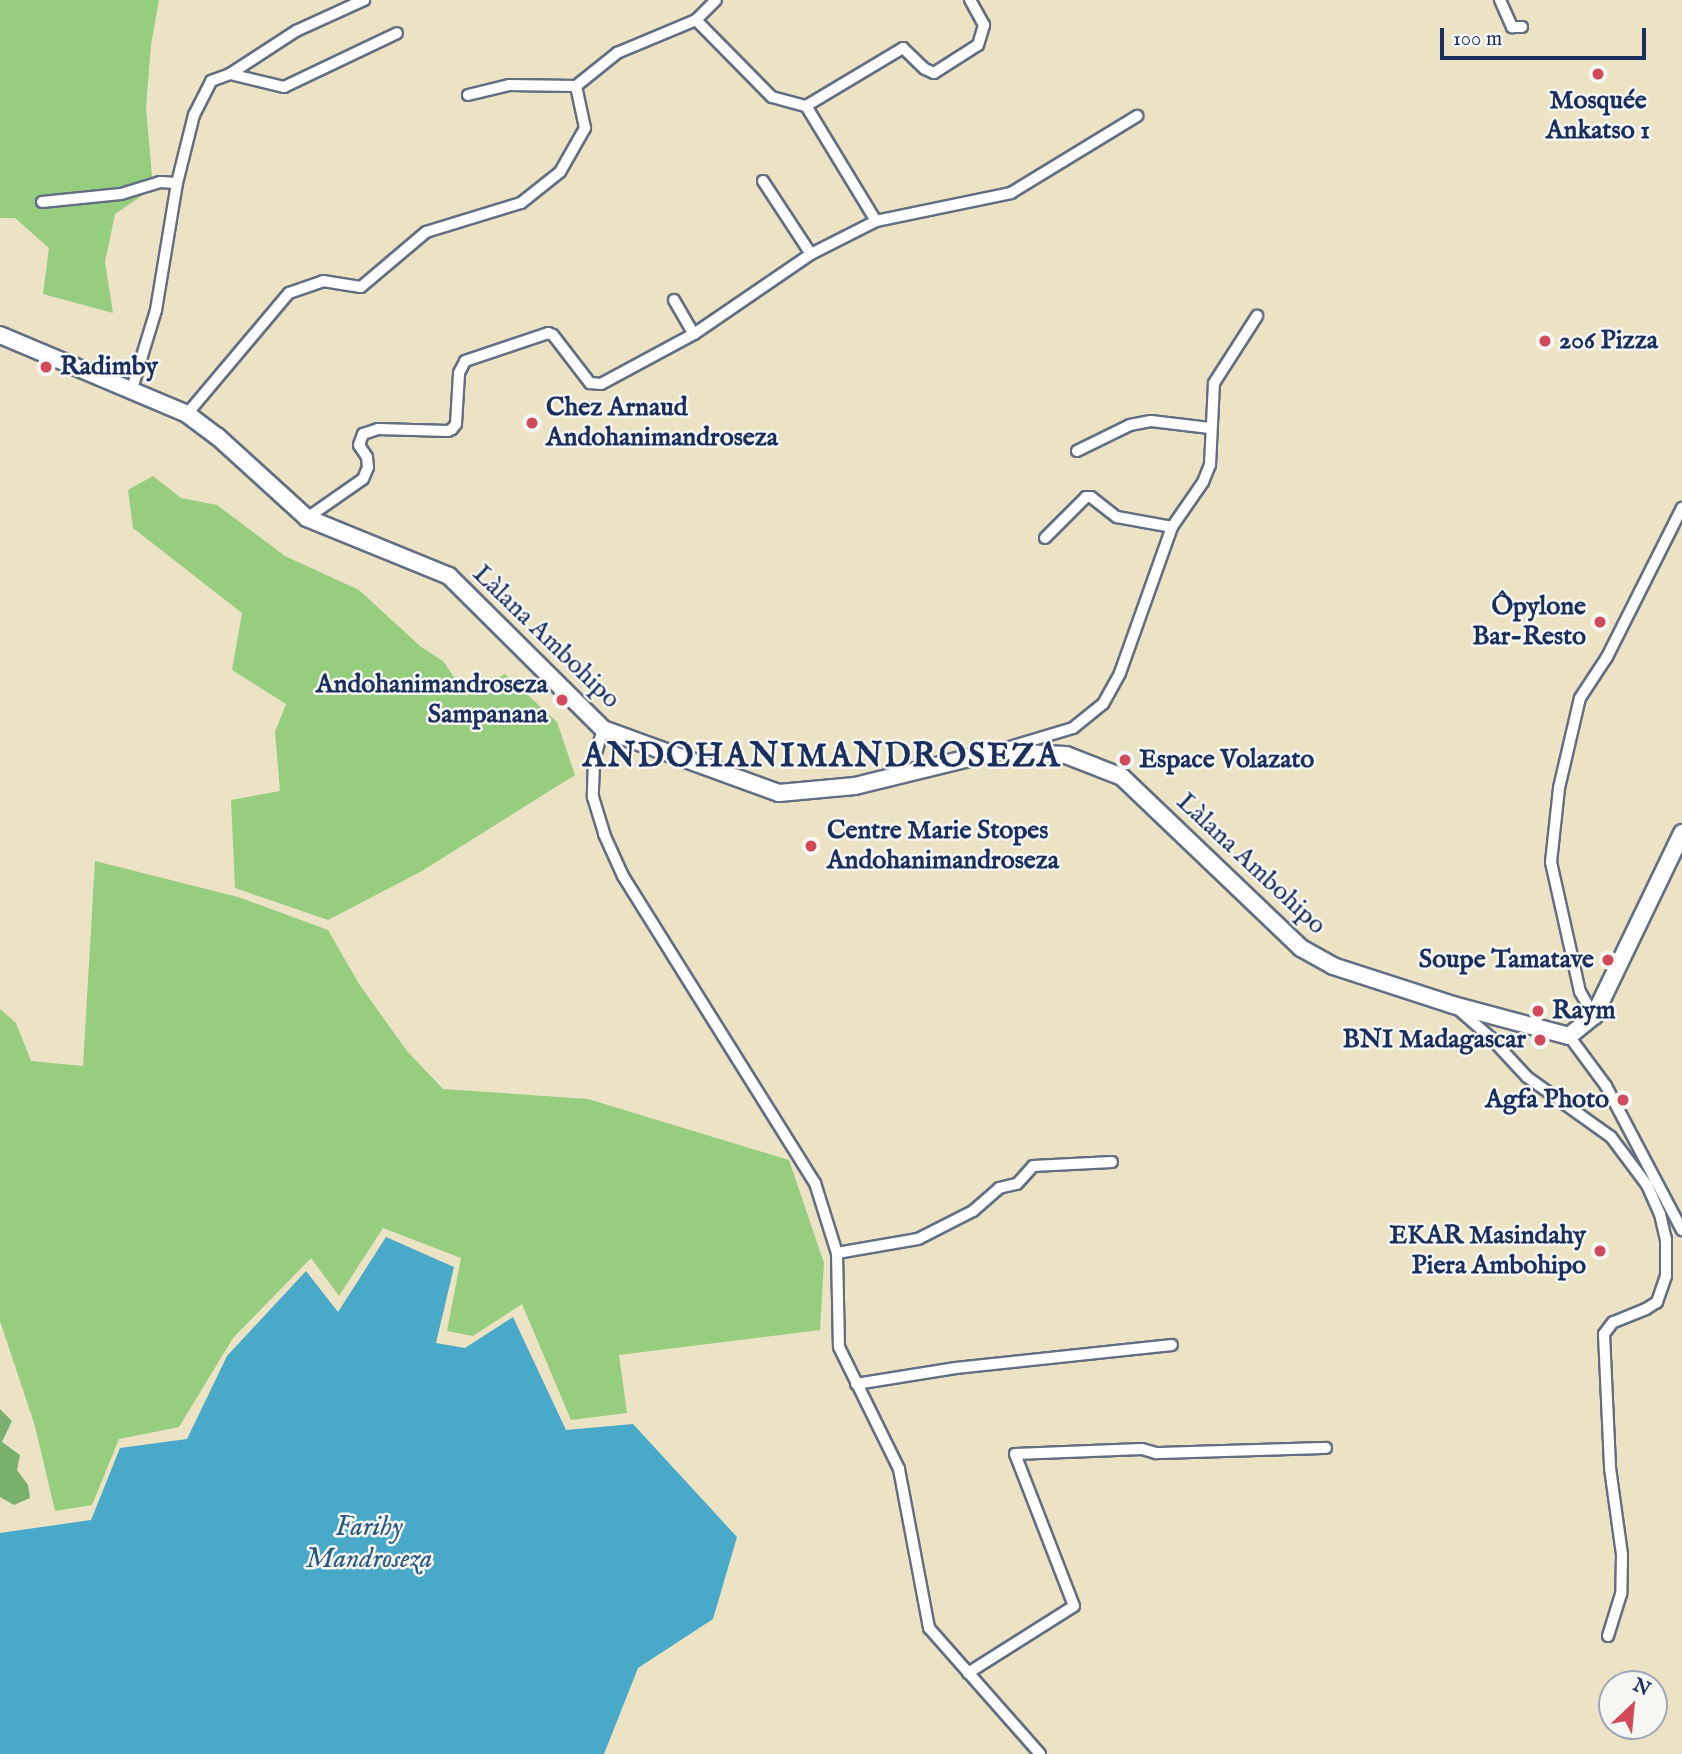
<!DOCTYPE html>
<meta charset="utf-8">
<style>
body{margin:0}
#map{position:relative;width:1682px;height:1754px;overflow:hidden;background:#ece2c4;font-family:"IM FELL English",serif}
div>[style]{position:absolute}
.green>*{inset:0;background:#97cd7f}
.forest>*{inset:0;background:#79b06e}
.water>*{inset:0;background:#49a9c8}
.roads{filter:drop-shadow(2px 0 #646e82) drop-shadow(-2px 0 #646e82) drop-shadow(0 2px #646e82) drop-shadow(0 -2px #646e82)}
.street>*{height:10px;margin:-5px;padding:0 5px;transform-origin:5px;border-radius:5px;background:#fff}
.secondary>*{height:16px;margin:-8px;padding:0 8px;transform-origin:8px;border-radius:8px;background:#fff}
.dots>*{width:19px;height:19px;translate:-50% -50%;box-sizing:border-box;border:4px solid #f6f6f2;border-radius:50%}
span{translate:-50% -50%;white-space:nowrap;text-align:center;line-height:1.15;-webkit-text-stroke:5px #f6f6f2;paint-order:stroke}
.poi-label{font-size:26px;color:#1b2f5e;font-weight:700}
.left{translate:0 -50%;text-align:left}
.right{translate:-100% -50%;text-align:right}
.street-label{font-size:26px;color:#1b2f5e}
.water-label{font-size:28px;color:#2b5a83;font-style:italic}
.district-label{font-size:33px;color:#1b2f5e;font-weight:700;letter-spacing:2px}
.north{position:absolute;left:1598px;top:1670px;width:70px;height:70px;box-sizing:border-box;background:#f6f6f2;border:2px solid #9ea6b7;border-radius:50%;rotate:26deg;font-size:19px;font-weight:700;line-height:28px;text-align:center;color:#1b2f5e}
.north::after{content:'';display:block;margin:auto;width:24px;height:32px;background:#d1495b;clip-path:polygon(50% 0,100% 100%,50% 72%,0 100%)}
.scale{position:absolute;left:1440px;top:28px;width:206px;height:32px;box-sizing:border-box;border:4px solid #1b2f5e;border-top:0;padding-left:9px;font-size:21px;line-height:24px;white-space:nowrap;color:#1b2f5e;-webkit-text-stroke:5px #f6f6f2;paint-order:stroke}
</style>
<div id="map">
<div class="green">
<i style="clip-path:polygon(0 0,159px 0,151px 45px,146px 107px,153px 188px,115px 214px,105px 262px,113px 313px,43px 294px,49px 248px,15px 218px,0 218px)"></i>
<i style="clip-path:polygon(153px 476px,181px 498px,217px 505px,285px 556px,359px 590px,420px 646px,444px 662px,466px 696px,505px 674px,557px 722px,575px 775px,422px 871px,328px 920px,235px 888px,231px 800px,280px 791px,275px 732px,286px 704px,232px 670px,242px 613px,133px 528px,128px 490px)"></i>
<i style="clip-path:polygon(95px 861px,238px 897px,328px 930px,359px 984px,407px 1051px,443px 1089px,588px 1099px,789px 1160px,824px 1263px,820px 1330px,619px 1355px,627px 1413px,571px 1420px,522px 1304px,473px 1336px,447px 1331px,461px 1258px,383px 1228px,339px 1296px,311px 1258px,233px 1338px,179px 1427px,119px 1439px,92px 1505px,55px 1511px,35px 1426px,0 1321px,0 1009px,16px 1023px,31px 1061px,83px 1066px)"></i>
</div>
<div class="forest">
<i style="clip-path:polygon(0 1409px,12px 1421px,2px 1442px,20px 1455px,17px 1470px,28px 1485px,30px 1498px,14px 1505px,0 1497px)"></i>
</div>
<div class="water">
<i style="clip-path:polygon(386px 1237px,454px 1267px,436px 1343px,465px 1348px,513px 1317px,566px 1430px,633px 1424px,737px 1537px,713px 1619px,638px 1668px,604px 1754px,0 1754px,0 1533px,91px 1520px,120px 1448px,187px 1439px,227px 1356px,306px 1271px,338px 1312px)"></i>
</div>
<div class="roads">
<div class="street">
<i style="left:1500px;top:0;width:30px;rotate:66deg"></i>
<i style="left:1512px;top:27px;width:10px"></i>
<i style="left:696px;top:20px;width:108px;rotate:45.4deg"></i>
<i style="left:772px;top:97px;width:35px;rotate:15deg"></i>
<i style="left:230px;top:74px;width:56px;rotate:13.5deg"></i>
<i style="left:284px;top:87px;width:125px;rotate:-25.5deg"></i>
<i style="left:468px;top:95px;width:42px;rotate:-13.7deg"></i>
<i style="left:509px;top:85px;width:67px;rotate:0.9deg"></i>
<i style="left:576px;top:86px;width:53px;rotate:-38.8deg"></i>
<i style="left:617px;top:53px;width:86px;rotate:-22.7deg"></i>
<i style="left:696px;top:20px;width:28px;rotate:-45deg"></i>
<i style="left:763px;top:181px;width:87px;rotate:56.7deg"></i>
<i style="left:42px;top:202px;width:79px;rotate:-5.8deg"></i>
<i style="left:121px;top:194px;width:41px;rotate:-17.1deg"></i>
<i style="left:160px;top:182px;width:17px;rotate:3deg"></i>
<i style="left:876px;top:221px;width:135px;rotate:-121.3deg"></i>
<i style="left:806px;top:106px;width:113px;rotate:-30.9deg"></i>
<i style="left:903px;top:48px;width:30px;rotate:44deg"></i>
<i style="left:925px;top:69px;width:10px;rotate:24deg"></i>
<i style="left:934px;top:73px;width:52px;rotate:-32.5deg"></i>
<i style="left:978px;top:45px;width:21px;rotate:-73deg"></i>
<i style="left:984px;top:25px;width:29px;rotate:-119deg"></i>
<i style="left:674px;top:300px;width:39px;rotate:60deg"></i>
<i style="left:131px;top:392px;width:86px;rotate:-73deg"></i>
<i style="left:156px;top:310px;width:129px;rotate:-80.6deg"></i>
<i style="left:177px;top:183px;width:70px;rotate:-76deg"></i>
<i style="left:194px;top:115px;width:38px;rotate:-63deg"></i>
<i style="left:211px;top:81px;width:20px;rotate:-20deg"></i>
<i style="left:230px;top:74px;width:79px;rotate:-33.1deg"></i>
<i style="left:296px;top:31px;width:75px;rotate:-24.5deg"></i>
<i style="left:187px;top:414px;width:158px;rotate:-49.9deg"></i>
<i style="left:289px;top:293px;width:36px;rotate:-19deg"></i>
<i style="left:323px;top:281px;width:38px;rotate:9deg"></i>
<i style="left:361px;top:287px;width:85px;rotate:-40.2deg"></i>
<i style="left:426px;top:232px;width:99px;rotate:-17deg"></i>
<i style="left:521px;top:203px;width:50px;rotate:-38.5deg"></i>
<i style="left:560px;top:172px;width:51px;rotate:-60.4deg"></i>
<i style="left:585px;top:128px;width:43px;rotate:-102.1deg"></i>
<i style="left:1077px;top:451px;width:59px;rotate:-26.1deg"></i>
<i style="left:1130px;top:425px;width:21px;rotate:-11deg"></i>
<i style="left:1151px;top:421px;width:59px;rotate:6.8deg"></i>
<i style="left:307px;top:518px;width:68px;rotate:-34.9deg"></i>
<i style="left:363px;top:479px;width:13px;rotate:-67deg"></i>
<i style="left:368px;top:467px;width:10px;rotate:-96deg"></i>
<i style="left:367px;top:457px;width:14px;rotate:-124deg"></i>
<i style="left:359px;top:445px;width:12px;rotate:-70deg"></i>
<i style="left:363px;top:434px;width:16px;rotate:-18deg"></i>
<i style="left:378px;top:429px;width:70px;rotate:1.6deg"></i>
<i style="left:448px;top:431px;width:4px;rotate:-27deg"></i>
<i style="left:452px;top:429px;width:6px;rotate:-51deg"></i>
<i style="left:456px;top:424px;width:51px;rotate:-86.6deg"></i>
<i style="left:459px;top:373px;width:13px;rotate:-63deg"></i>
<i style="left:465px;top:361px;width:88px;rotate:-18.6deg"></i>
<i style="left:548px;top:333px;width:5px;rotate:22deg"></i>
<i style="left:553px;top:335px;width:61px;rotate:52.4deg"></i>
<i style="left:590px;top:383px;width:11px;rotate:5deg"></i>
<i style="left:601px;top:384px;width:106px;rotate:-28.3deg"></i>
<i style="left:694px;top:334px;width:142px;rotate:-34.4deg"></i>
<i style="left:811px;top:254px;width:73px;rotate:-26.9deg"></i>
<i style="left:876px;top:221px;width:138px;rotate:-11.7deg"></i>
<i style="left:1011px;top:193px;width:148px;rotate:-31.4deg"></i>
<i style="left:1045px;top:538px;width:58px;rotate:-45deg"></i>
<i style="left:1086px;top:497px;width:5px"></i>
<i style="left:1091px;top:497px;width:33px;rotate:38deg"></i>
<i style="left:1117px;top:517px;width:56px;rotate:10.3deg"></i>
<i style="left:603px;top:729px;width:33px;rotate:106deg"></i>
<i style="left:594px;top:761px;width:36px;rotate:92deg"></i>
<i style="left:593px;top:797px;width:39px;rotate:73deg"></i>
<i style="left:604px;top:834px;width:46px;rotate:65.7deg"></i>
<i style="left:623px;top:876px;width:362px;rotate:58deg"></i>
<i style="left:815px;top:1183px;width:73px;rotate:72.6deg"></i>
<i style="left:837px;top:1253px;width:94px;rotate:88.8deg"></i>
<i style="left:839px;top:1347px;width:136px;rotate:63.8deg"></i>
<i style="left:899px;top:1469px;width:162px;rotate:79.3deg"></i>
<i style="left:929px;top:1628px;width:168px;rotate:48.6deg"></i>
<i style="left:1003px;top:749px;width:73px;rotate:-16.7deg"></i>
<i style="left:1073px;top:728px;width:38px;rotate:-39deg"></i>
<i style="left:1103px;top:704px;width:35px;rotate:-61deg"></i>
<i style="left:1120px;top:673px;width:155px;rotate:-70.4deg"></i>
<i style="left:1172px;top:527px;width:55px;rotate:-55.4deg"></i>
<i style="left:1203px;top:482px;width:18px;rotate:-68deg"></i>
<i style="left:1210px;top:465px;width:82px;rotate:-87.2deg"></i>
<i style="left:1214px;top:383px;width:80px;rotate:-57.3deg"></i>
<i style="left:1458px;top:1009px;width:44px;rotate:41.3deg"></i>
<i style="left:1491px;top:1038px;width:53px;rotate:47.3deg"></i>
<i style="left:1527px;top:1077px;width:103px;rotate:35.5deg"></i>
<i style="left:1611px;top:1137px;width:60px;rotate:53.1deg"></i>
<i style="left:1647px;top:1185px;width:32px;rotate:66deg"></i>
<i style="left:1660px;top:1214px;width:26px;rotate:77deg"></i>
<i style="left:1666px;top:1239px;width:37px;rotate:90deg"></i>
<i style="left:1666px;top:1276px;width:28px;rotate:109deg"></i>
<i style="left:1657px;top:1302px;width:13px;rotate:148deg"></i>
<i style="left:1646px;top:1309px;width:35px;rotate:158deg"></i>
<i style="left:1613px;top:1322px;width:15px;rotate:127deg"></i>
<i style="left:1604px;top:1334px;width:134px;rotate:87.4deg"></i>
<i style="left:1610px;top:1468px;width:88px;rotate:82.1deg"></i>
<i style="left:1622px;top:1555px;width:39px;rotate:91deg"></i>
<i style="left:1621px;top:1594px;width:44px;rotate:107.2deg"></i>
<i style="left:1594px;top:1016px;width:28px;rotate:-120deg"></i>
<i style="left:1580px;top:992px;width:133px;rotate:-102.6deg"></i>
<i style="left:1551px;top:862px;width:74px;rotate:-83.8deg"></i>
<i style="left:1559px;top:788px;width:92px;rotate:-76.9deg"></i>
<i style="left:1580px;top:698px;width:49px;rotate:-56.6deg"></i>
<i style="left:1607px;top:657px;width:167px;rotate:-63.3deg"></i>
<i style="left:1569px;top:1036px;width:62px;rotate:53.5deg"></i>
<i style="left:1606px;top:1086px;width:163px;rotate:62.2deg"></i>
<i style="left:837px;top:1253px;width:82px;rotate:-9.8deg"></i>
<i style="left:918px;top:1239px;width:62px;rotate:-27deg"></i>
<i style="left:973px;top:1211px;width:35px;rotate:-41deg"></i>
<i style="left:999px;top:1188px;width:18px;rotate:-13deg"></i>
<i style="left:1017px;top:1184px;width:24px;rotate:-48deg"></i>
<i style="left:1033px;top:1166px;width:79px;rotate:-2.9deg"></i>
<i style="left:856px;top:1384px;width:101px;rotate:-9.1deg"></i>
<i style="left:956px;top:1368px;width:217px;rotate:-6.1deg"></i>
<i style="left:968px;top:1673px;width:125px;rotate:-32.3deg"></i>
<i style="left:1074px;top:1606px;width:163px;rotate:-111.2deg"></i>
<i style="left:1015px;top:1454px;width:127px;rotate:-2.3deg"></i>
<i style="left:1142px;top:1449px;width:15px;rotate:16deg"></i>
<i style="left:1156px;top:1453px;width:170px;rotate:-1.7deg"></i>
</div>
<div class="secondary">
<i style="left:0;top:335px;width:203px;rotate:22.9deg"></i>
<i style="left:187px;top:414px;width:39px;rotate:37deg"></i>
<i style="left:218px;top:437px;width:120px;rotate:42.3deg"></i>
<i style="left:307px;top:518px;width:153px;rotate:22.2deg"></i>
<i style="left:449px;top:576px;width:217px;rotate:44.8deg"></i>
<i style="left:603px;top:729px;width:187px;rotate:20deg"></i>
<i style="left:779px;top:793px;width:76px;rotate:-5.3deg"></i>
<i style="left:855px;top:786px;width:142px;rotate:-13.8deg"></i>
<i style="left:993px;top:752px;width:73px;rotate:2.4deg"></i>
<i style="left:1066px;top:755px;width:60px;rotate:21.4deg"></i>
<i style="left:1122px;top:777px;width:248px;rotate:43.7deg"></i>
<i style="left:1301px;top:948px;width:37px;rotate:29deg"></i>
<i style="left:1333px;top:966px;width:126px;rotate:18deg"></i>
<i style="left:1453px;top:1005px;width:120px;rotate:15deg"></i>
<i style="left:1569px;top:1036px;width:32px;rotate:-39deg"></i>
<i style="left:1594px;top:1016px;width:203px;rotate:-64.3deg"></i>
</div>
</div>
<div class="dots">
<i style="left:1598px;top:74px;background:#d1495b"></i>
<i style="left:1545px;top:341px;background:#d1495b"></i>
<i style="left:46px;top:367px;background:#d1495b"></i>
<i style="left:532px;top:423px;background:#d1495b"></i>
<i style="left:1600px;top:622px;background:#d1495b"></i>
<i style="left:562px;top:700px;background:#d1495b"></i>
<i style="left:1125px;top:760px;background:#d1495b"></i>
<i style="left:811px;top:846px;background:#d1495b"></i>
<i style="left:1608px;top:960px;background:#d1495b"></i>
<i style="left:1538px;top:1011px;background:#d1495b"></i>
<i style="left:1540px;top:1040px;background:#d1495b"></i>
<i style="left:1623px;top:1100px;background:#d1495b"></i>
<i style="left:1600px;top:1251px;background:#d1495b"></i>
</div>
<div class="poi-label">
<span style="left:1598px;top:116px">Mosquée<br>Ankatso 1</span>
<span class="left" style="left:1559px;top:341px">206 Pizza</span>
<span class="left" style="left:60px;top:367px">Radimby</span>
<span class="left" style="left:546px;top:423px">Chez Arnaud<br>Andohanimandroseza</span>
<span class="right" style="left:1586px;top:622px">Ôpylone<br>Bar-Resto</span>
<span class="right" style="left:548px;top:700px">Andohanimandroseza<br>Sampanana</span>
<span class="left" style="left:1139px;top:760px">Espace Volazato</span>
<span class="left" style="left:827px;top:846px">Centre Marie Stopes<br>Andohanimandroseza</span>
<span class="right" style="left:1594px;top:960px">Soupe Tamatave</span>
<span class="left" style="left:1552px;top:1011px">Raym</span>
<span class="right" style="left:1526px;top:1040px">BNI Madagascar</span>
<span class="right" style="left:1609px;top:1100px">Agfa Photo</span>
<span class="right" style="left:1586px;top:1251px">EKAR Masindahy<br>Piera Ambohipo</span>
</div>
<div class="street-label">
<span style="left:546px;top:637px;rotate:44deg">Làlana Ambohipo</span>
<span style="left:1251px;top:864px;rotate:43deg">Làlana Ambohipo</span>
</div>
<div class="water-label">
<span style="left:369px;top:1544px">Farihy<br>Mandroseza</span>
</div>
<div class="district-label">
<span style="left:822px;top:758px">ANDOHANIMANDROSEZA</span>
</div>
<div class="north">N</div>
<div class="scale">100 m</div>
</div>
